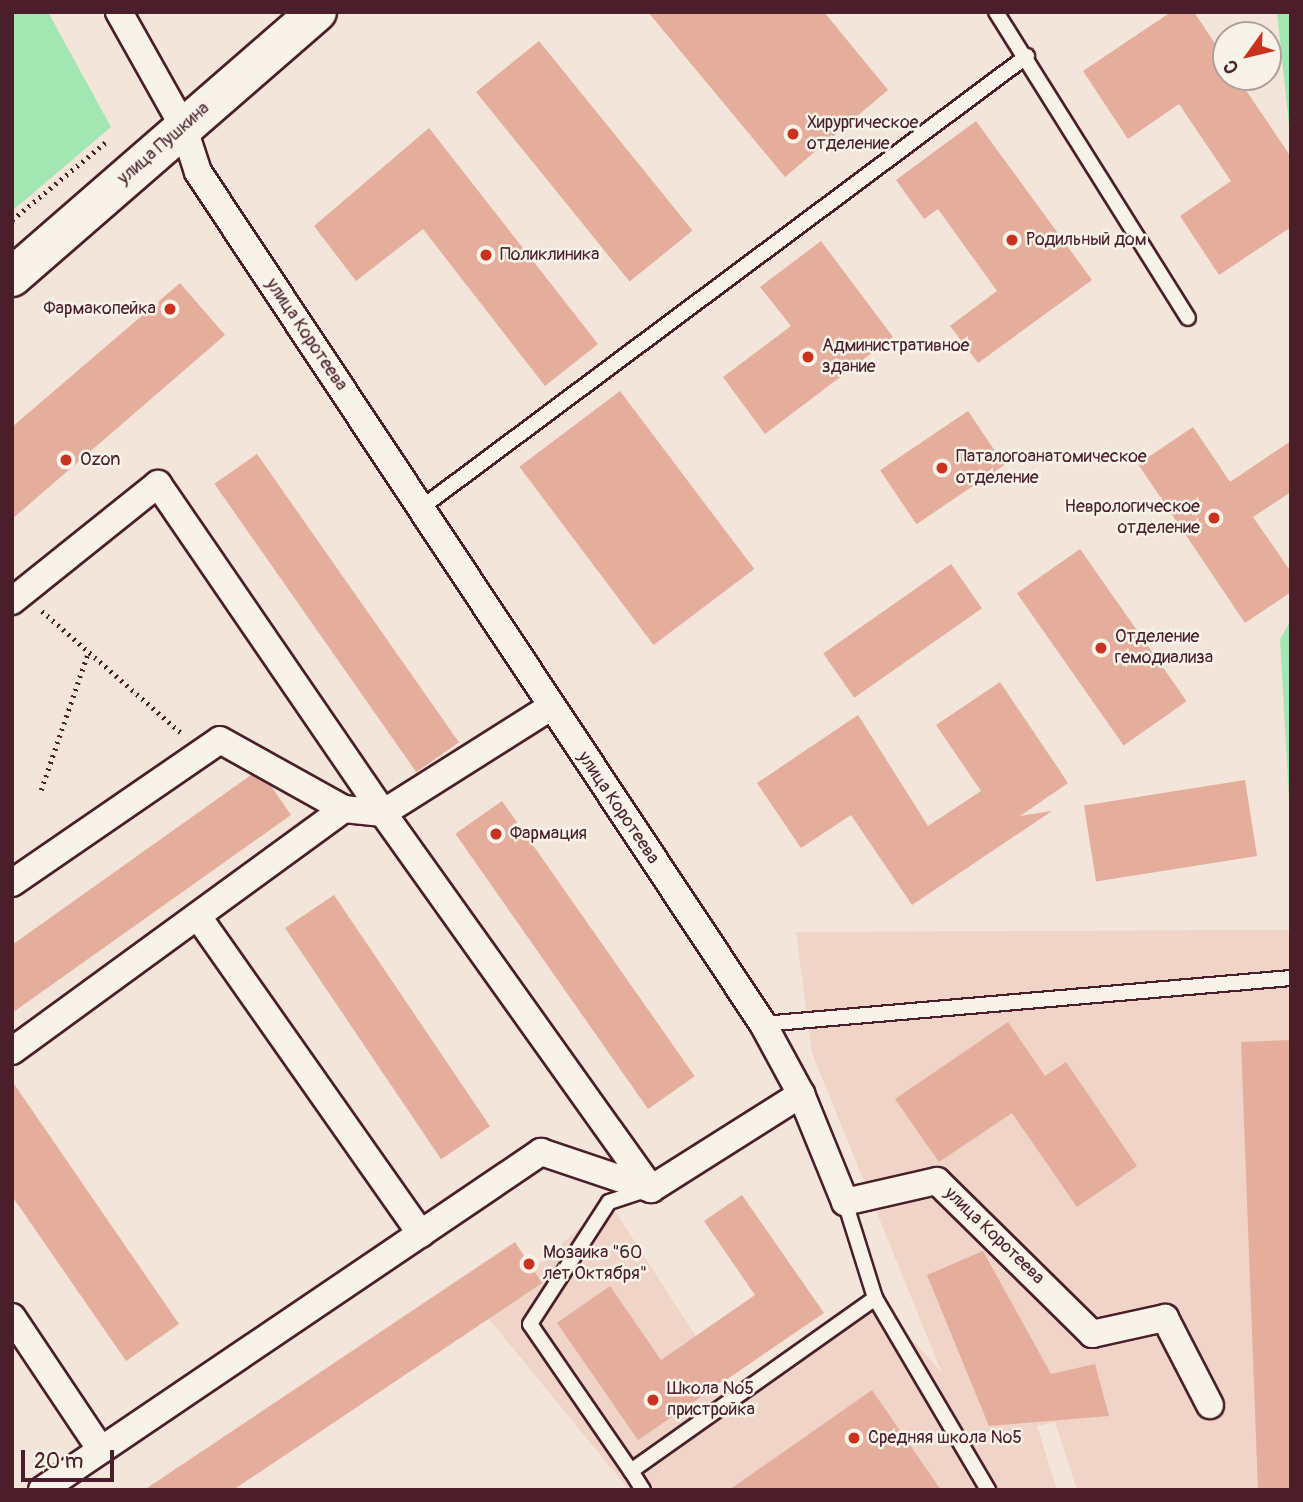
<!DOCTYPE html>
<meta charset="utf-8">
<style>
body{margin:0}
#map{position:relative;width:1303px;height:1502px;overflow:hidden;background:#f3e5d9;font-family:Pangolin,sans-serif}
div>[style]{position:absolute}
.built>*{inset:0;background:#efd4c7}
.green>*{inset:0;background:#a2e7b2}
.building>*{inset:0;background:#e5ad9c;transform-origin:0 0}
.path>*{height:4.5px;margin-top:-2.25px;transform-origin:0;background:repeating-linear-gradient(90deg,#4a1f2b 0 2px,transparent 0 7px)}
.roads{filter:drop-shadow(2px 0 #4a1f2b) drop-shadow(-2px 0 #4a1f2b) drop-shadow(0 2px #4a1f2b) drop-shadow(0 -2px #4a1f2b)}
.lane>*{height:14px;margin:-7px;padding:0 7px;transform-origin:7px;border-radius:7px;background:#f7f3e8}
.street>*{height:26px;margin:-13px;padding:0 13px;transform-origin:13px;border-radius:13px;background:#f7f3e8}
.secondary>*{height:38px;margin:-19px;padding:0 19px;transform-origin:19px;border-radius:19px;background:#f7f3e8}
.dots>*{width:19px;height:19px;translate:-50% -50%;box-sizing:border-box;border:4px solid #f7f3e8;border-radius:50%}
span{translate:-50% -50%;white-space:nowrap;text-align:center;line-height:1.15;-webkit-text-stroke:5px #f7f3e8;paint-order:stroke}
.poi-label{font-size:18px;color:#4a1f2b}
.left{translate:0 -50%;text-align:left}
.right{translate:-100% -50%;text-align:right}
.street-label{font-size:18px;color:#4a1f2b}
.frame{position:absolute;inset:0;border:14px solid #4a1f2b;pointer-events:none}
.north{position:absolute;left:1212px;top:21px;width:70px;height:70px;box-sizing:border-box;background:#f7f3e8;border:2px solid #b29e9c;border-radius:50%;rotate:236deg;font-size:19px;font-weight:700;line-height:28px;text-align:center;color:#4a1f2b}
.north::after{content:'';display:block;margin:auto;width:24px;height:32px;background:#c8321e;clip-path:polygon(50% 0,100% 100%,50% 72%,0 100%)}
.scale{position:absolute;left:21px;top:1450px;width:93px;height:32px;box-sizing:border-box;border:4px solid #4a1f2b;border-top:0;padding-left:9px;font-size:21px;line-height:24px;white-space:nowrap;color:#4a1f2b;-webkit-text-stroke:5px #f7f3e8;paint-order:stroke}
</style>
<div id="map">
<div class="built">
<i style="clip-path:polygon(1291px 930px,1291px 1490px,1077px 1490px,1055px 1422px,1037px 1426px,1057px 1490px,629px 1490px,484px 1313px,609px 1202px,732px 1392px,875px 1298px,942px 1373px,812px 1053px,796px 932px)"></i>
</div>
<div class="green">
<i style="clip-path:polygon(12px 12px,48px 12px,111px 127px,12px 211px)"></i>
<i style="clip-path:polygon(1277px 12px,1291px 12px,1291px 132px,1289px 125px)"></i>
<i style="clip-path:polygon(1291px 620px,1291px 836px,1280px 639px)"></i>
</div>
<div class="building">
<i style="clip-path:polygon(648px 12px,824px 12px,888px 90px,785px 177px)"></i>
<i style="clip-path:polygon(1171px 12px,1194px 12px,1226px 60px,1226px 77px,1237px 77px,1291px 157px,1291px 227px,1219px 275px,1180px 216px,1231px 181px,1179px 104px,1128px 139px,1083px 71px)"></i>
<i style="left:539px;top:41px;width:244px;height:81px;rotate:51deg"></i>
<i style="clip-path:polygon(976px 121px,1092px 280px,978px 363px,950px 326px,997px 291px,938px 209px,924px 219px,896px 180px)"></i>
<i style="clip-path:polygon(429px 128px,598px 344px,545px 386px,423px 229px,356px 281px,314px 226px)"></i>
<i style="clip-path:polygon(821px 241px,893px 337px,765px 434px,723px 377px,791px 326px,760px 287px)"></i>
<i style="clip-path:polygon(180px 283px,225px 335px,12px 519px,12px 427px)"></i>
<i style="left:620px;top:391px;width:223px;height:126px;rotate:53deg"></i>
<i style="left:968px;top:411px;width:65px;height:106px;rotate:56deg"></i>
<i style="clip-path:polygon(1193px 427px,1230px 482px,1291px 441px,1291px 492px,1253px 517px,1291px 572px,1291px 592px,1245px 623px,1138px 464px)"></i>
<i style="left:257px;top:454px;width:352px;height:52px;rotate:55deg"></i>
<i style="left:1080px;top:549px;width:186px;height:77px;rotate:55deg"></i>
<i style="left:951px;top:564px;width:54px;height:156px;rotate:55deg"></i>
<i style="clip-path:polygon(1000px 682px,1068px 783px,1020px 816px,1052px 811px,912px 905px,851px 815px,801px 848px,757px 783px,858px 715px,928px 826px,981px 791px,936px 725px)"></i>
<i style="clip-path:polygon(251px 775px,271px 786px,291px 815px,12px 1013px,12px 945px)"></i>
<i style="left:1245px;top:780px;width:77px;height:163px;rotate:81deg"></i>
<i style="left:502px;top:801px;width:336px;height:57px;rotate:55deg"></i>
<i style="left:334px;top:895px;width:279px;height:59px;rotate:56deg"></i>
<i style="clip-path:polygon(1008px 1022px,1045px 1076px,1066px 1062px,1137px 1166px,1077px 1207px,1012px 1113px,939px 1162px,895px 1099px)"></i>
<i style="clip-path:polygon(1291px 1040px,1291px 1490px,1258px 1490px,1241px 1042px)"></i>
<i style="clip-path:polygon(12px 1081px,179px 1324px,126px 1361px,12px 1196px)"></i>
<i style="clip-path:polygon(742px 1195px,824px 1313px,638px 1440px,557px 1323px,610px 1286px,661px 1360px,755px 1295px,704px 1221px)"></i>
<i style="clip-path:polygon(515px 1242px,542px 1283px,233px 1490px,144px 1490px)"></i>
<i style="clip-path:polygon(983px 1251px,1051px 1374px,1095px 1364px,1109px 1416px,989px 1426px,927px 1275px)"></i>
<i style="clip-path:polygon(872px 1390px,941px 1490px,729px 1490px)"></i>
</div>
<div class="path">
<i style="left:12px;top:220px;width:122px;rotate:-39.7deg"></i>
<i style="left:42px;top:611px;width:184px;rotate:41.2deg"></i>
<i style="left:41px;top:790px;width:142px;rotate:-71.1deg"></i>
</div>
<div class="roads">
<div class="lane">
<i style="left:996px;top:12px;width:361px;rotate:57.9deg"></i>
<i style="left:421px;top:508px;width:756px;rotate:-36.72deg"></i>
<i style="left:763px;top:1024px;width:530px;rotate:-4.98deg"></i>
<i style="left:845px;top:1202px;width:101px;rotate:72.6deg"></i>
<i style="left:875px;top:1298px;width:223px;rotate:59.5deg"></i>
<i style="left:631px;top:1471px;width:178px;rotate:-124.5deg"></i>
<i style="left:530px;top:1324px;width:145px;rotate:-57.1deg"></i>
<i style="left:609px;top:1202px;width:39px;rotate:-18deg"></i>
<i style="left:643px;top:1490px;width:22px;rotate:-122deg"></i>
<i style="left:631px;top:1471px;width:299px;rotate:-35.3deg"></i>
</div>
<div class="street">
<i style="left:119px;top:12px;width:131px;rotate:60.7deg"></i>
<i style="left:183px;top:126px;width:48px;rotate:71.9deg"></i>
<i style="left:198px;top:172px;width:1022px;rotate:56.45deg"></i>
<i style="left:763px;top:1024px;width:80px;rotate:61.5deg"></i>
<i style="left:801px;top:1094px;width:117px;rotate:67.8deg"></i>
<i style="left:845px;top:1202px;width:94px;rotate:-12.9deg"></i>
<i style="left:937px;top:1181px;width:218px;rotate:44.6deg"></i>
<i style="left:1092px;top:1334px;width:75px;rotate:-12.4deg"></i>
<i style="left:1165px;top:1318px;width:98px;rotate:62.7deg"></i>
<i style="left:12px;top:601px;width:187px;rotate:-38.7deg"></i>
<i style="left:158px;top:484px;width:399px;rotate:55.6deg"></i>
<i style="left:549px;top:708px;width:196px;rotate:147.7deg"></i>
<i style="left:383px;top:813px;width:462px;rotate:54.5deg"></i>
<i style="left:12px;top:883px;width:252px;rotate:-34.5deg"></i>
<i style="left:220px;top:740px;width:142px;rotate:29.1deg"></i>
<i style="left:199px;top:918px;width:386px;rotate:54.9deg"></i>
<i style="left:12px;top:1051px;width:411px;rotate:-36.1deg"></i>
<i style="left:344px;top:809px;width:39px;rotate:6deg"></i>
<i style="left:12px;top:1317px;width:160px;rotate:56.2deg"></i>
<i style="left:42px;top:1490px;width:603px;rotate:-34.11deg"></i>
<i style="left:541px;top:1152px;width:116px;rotate:18.6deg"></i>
<i style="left:651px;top:1189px;width:178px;rotate:-32.3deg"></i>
</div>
<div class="secondary">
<i style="left:12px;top:277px;width:404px;rotate:-41deg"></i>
</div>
</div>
<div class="dots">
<i style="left:793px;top:134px;background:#c8321e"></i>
<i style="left:1012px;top:240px;background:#c8321e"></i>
<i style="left:486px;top:255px;background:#c8321e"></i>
<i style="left:170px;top:309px;background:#c8321e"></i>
<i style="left:808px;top:357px;background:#c8321e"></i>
<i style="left:66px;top:460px;background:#c8321e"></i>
<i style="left:942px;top:468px;background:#c8321e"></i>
<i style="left:1214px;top:518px;background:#c8321e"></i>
<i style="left:1101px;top:648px;background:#c8321e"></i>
<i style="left:496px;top:834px;background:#c8321e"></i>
<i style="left:529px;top:1264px;background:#c8321e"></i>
<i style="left:653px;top:1400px;background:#c8321e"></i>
<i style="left:854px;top:1438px;background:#c8321e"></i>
</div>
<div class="poi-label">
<span class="left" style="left:807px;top:134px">Хирургическое<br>отделение</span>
<span class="left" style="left:1026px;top:240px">Родильный дом</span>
<span class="left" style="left:500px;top:255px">Поликлиника</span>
<span class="right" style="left:156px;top:309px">Фармакопейка</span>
<span class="left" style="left:822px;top:357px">Административное<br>здание</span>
<span class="left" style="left:956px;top:468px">Паталогоанатомическое<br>отделение</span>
<span class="left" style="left:80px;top:460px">Ozon</span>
<span class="right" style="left:1200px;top:518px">Неврологическое<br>отделение</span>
<span class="left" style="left:1115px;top:648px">Отделение<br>гемодиализа</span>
<span class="left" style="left:510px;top:834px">Фармация</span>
<span class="left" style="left:543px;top:1264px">Мозаика "60<br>лет Октября"</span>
<span class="left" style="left:667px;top:1400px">Школа №5<br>пристройка</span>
<span class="left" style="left:868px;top:1438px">Средняя школа №5</span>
</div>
<div class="street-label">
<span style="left:164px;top:144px;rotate:-41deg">улица Пушкина</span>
<span style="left:306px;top:335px;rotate:56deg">улица Коротеева</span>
<span style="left:618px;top:808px;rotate:56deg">улица Коротеева</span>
<span style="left:994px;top:1236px;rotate:44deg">улица Коротеева</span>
</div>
<div class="frame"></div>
<div class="north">С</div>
<div class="scale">20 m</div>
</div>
